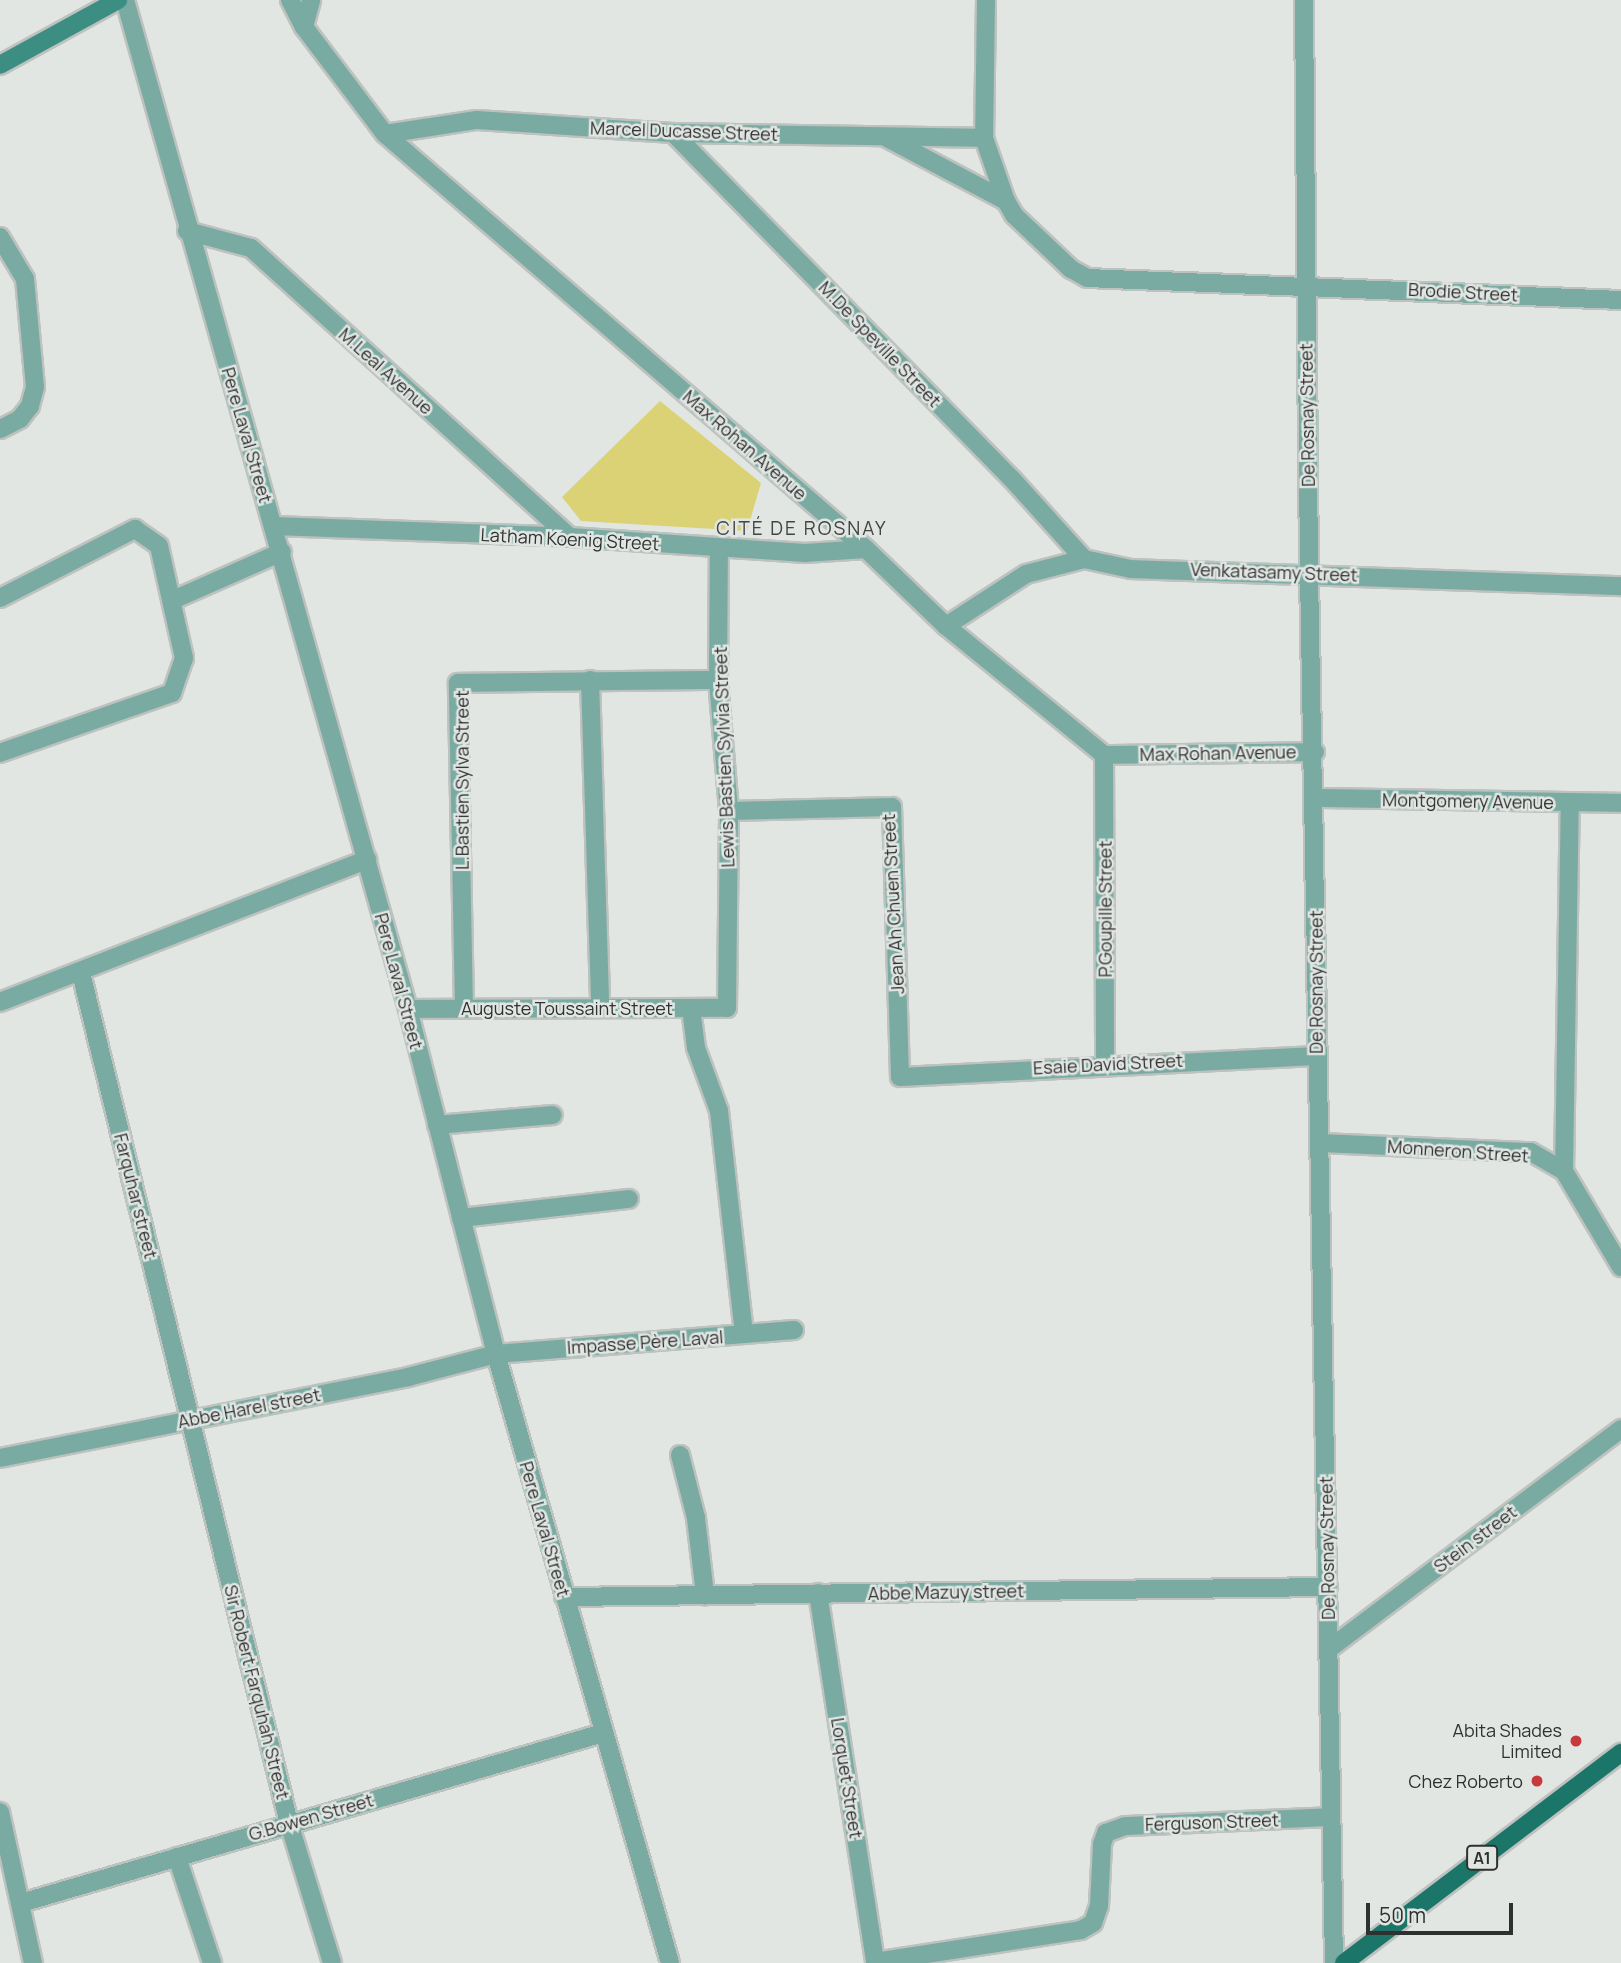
<!DOCTYPE html>
<meta charset="utf-8">
<style>
body{margin:0}
#map{position:relative;width:1621px;height:1963px;overflow:hidden;background:#e2e6e3;font-family:Manrope,sans-serif}
div>[style]{position:absolute}
.green>*{inset:0;background:#dbd175}
.roads{filter:drop-shadow(2px 0 #bec2bf) drop-shadow(-2px 0 #bec2bf) drop-shadow(0 2px #bec2bf) drop-shadow(0 -2px #bec2bf)}
.minor>*{height:18px;margin:-9px;padding:0 9px;transform-origin:9px;border-radius:9px;background:#79aba2}
.secondary>*{height:18px;margin:-9px;padding:0 9px;transform-origin:9px;border-radius:9px;background:#3b8e81}
.primary>*{height:18px;margin:-9px;padding:0 9px;transform-origin:9px;border-radius:9px;background:#1c7569}
.dots>*{width:19px;height:19px;translate:-50% -50%;box-sizing:border-box;border:4px solid #e2e6e3;border-radius:50%}
span{translate:-50% -50%;white-space:nowrap;text-align:center;line-height:1.15;-webkit-text-stroke:5px #e2e6e3;paint-order:stroke}
.shield-label span{padding:2px 5px;background:#e2e6e3;border:2px solid;border-radius:5px;-webkit-text-stroke-width:0}
.shield-label{font-size:16px;color:#2f3130;font-weight:700}
.street-label{font-size:18px;color:#2f3130}
.poi-label{font-size:18px;color:#2f3130}
.right{translate:-100% -50%;text-align:right}
.neighbourhood-label{font-size:19px;color:#424643;letter-spacing:2px}
.scale{position:absolute;left:1366px;top:1903px;width:147px;height:32px;box-sizing:border-box;border:4px solid #2f3130;border-top:0;padding-left:9px;font-size:21px;line-height:24px;white-space:nowrap;color:#2f3130;-webkit-text-stroke:5px #e2e6e3;paint-order:stroke}
</style>
<div id="map">
<div class="green">
<i style="clip-path:polygon(660px 401px,761px 483px,747px 531px,581px 521px,562px 497px)"></i>
</div>
<div class="roads">
<div class="minor">
<i style="left:125px;top:0;width:1048px;rotate:74.33deg"></i>
<i style="left:408px;top:1009px;width:356px;rotate:75.7deg"></i>
<i style="left:496px;top:1354px;width:633px;rotate:74.05deg"></i>
<i style="left:290px;top:0;width:30px;rotate:63deg"></i>
<i style="left:304px;top:27px;width:134px;rotate:52.9deg"></i>
<i style="left:385px;top:134px;width:635px;rotate:40.79deg"></i>
<i style="left:866px;top:549px;width:111px;rotate:43.9deg"></i>
<i style="left:946px;top:626px;width:204px;rotate:39.2deg"></i>
<i style="left:1104px;top:755px;width:211px;rotate:-0.8deg"></i>
<i style="left:986px;top:0;width:138px;rotate:90.8deg"></i>
<i style="left:984px;top:138px;width:67px;rotate:70.8deg"></i>
<i style="left:1006px;top:201px;width:16px;rotate:60deg"></i>
<i style="left:1014px;top:215px;width:79px;rotate:43.5deg"></i>
<i style="left:1071px;top:269px;width:18px;rotate:29deg"></i>
<i style="left:1087px;top:278px;width:534px;rotate:2.36deg"></i>
<i style="left:1304px;top:0;width:573px;rotate:89.5deg"></i>
<i style="left:1309px;top:573px;width:1390px;rotate:88.97deg"></i>
<i style="left:304px;top:27px;width:28px;rotate:-75deg"></i>
<i style="left:673px;top:133px;width:484px;rotate:45.6deg"></i>
<i style="left:1012px;top:479px;width:108px;rotate:48deg"></i>
<i style="left:385px;top:134px;width:93px;rotate:-8.7deg"></i>
<i style="left:477px;top:120px;width:196px;rotate:3.8deg"></i>
<i style="left:673px;top:133px;width:311px;rotate:0.9deg"></i>
<i style="left:887px;top:138px;width:135px;rotate:27.9deg"></i>
<i style="left:187px;top:231px;width:66px;rotate:14.9deg"></i>
<i style="left:251px;top:248px;width:430px;rotate:42.2deg"></i>
<i style="left:0;top:237px;width:49px;rotate:59.2deg"></i>
<i style="left:25px;top:279px;width:108px;rotate:84.7deg"></i>
<i style="left:35px;top:387px;width:20px;rotate:105deg"></i>
<i style="left:30px;top:406px;width:16px;rotate:128deg"></i>
<i style="left:20px;top:419px;width:22px;rotate:153deg"></i>
<i style="left:274px;top:526px;width:296px;rotate:2.1deg"></i>
<i style="left:570px;top:537px;width:236px;rotate:3.9deg"></i>
<i style="left:805px;top:553px;width:61px;rotate:-3.8deg"></i>
<i style="left:0;top:598px;width:152px;rotate:-27.1deg"></i>
<i style="left:135px;top:529px;width:29px;rotate:35deg"></i>
<i style="left:159px;top:546px;width:115px;rotate:77.4deg"></i>
<i style="left:184px;top:658px;width:37px;rotate:109deg"></i>
<i style="left:172px;top:693px;width:182px;rotate:160.8deg"></i>
<i style="left:173px;top:600px;width:119px;rotate:-23.8deg"></i>
<i style="left:946px;top:626px;width:95px;rotate:-33deg"></i>
<i style="left:1026px;top:574px;width:60px;rotate:-14.5deg"></i>
<i style="left:1084px;top:559px;width:48px;rotate:12deg"></i>
<i style="left:1131px;top:569px;width:490px;rotate:2deg"></i>
<i style="left:590px;top:680px;width:326px;rotate:88.2deg"></i>
<i style="left:1104px;top:755px;width:308px;rotate:89.8deg"></i>
<i style="left:1316px;top:798px;width:305px;rotate:0.9deg"></i>
<i style="left:729px;top:811px;width:163px;rotate:-1.4deg"></i>
<i style="left:892px;top:807px;width:270px;rotate:88.3deg"></i>
<i style="left:900px;top:1077px;width:417px;rotate:-2.9deg"></i>
<i style="left:81px;top:973px;width:875px;rotate:76.25deg"></i>
<i style="left:289px;top:1823px;width:146px;rotate:72.9deg"></i>
<i style="left:0;top:1002px;width:394px;rotate:-21.2deg"></i>
<i style="left:464px;top:1008px;width:325px;rotate:-91.1deg"></i>
<i style="left:458px;top:683px;width:260px;rotate:-0.7deg"></i>
<i style="left:691px;top:1008px;width:40px;rotate:82.9deg"></i>
<i style="left:696px;top:1048px;width:67px;rotate:69.9deg"></i>
<i style="left:719px;top:1111px;width:224px;rotate:83.6deg"></i>
<i style="left:408px;top:1009px;width:319px;rotate:-0.2deg"></i>
<i style="left:727px;top:1008px;width:197px;rotate:-89.4deg"></i>
<i style="left:729px;top:811px;width:131px;rotate:-94.8deg"></i>
<i style="left:718px;top:680px;width:132px;rotate:-89.6deg"></i>
<i style="left:437px;top:1125px;width:116px;rotate:-4.9deg"></i>
<i style="left:1321px;top:1143px;width:210px;rotate:2.5deg"></i>
<i style="left:1531px;top:1152px;width:38px;rotate:30deg"></i>
<i style="left:1564px;top:1171px;width:112px;rotate:59.3deg"></i>
<i style="left:1564px;top:1171px;width:369px;rotate:-89.1deg"></i>
<i style="left:461px;top:1218px;width:169px;rotate:-6.5deg"></i>
<i style="left:680px;top:1455px;width:65px;rotate:75.7deg"></i>
<i style="left:696px;top:1518px;width:78px;rotate:83.3deg"></i>
<i style="left:0;top:1458px;width:416px;rotate:-11.2deg"></i>
<i style="left:408px;top:1377px;width:91px;rotate:-14.6deg"></i>
<i style="left:496px;top:1354px;width:299px;rotate:-4.6deg"></i>
<i style="left:818px;top:1593px;width:374px;rotate:81.2deg"></i>
<i style="left:564px;top:1597px;width:764px;rotate:-0.75deg"></i>
<i style="left:1329px;top:1649px;width:366px;rotate:-37deg"></i>
<i style="left:0;top:1812px;width:155px;rotate:77.7deg"></i>
<i style="left:177px;top:1857px;width:112px;rotate:71.7deg"></i>
<i style="left:21px;top:1903px;width:606px;rotate:-16.28deg"></i>
<i style="left:875px;top:1962px;width:208px;rotate:-8.8deg"></i>
<i style="left:1081px;top:1930px;width:14px;rotate:-30deg"></i>
<i style="left:1093px;top:1923px;width:18px;rotate:-71deg"></i>
<i style="left:1099px;top:1906px;width:62px;rotate:-87.2deg"></i>
<i style="left:1102px;top:1844px;width:12px;rotate:-70deg"></i>
<i style="left:1106px;top:1833px;width:20px;rotate:-20deg"></i>
<i style="left:1125px;top:1826px;width:206px;rotate:-2.5deg"></i>
</div>
<div class="secondary">
<i style="left:0;top:65px;width:135px;rotate:-28.8deg"></i>
</div>
<div class="primary">
<i style="left:1344px;top:1963px;width:348px;rotate:-37.2deg"></i>
</div>
</div>
<div class="dots">
<i style="left:1576px;top:1741px;background:#c8383c"></i>
<i style="left:1537px;top:1781px;background:#c8383c"></i>
</div>
<div class="shield-label">
<span style="left:1482px;top:1858px">A1</span>
</div>
<div class="street-label">
<span style="left:684px;top:131px;rotate:2deg">Marcel Ducasse Street</span>
<span style="left:1463px;top:292px;rotate:3deg">Brodie Street</span>
<span style="left:880px;top:344px;rotate:46deg">M.De Speville Street</span>
<span style="left:386px;top:371px;rotate:42deg">M.Leal Avenue</span>
<span style="left:1307px;top:415px;rotate:-91deg">De Rosnay Street</span>
<span style="left:247px;top:435px;rotate:74deg">Pere Laval Street</span>
<span style="left:745px;top:445px;rotate:41deg">Max Rohan Avenue</span>
<span style="left:570px;top:539px;rotate:3deg">Latham Koenig Street</span>
<span style="left:1274px;top:572px;rotate:2deg">Venkatasamy Street</span>
<span style="left:1218px;top:753px;rotate:-1deg">Max Rohan Avenue</span>
<span style="left:724px;top:757px;rotate:-92deg">Lewis Bastien Sylvia Street</span>
<span style="left:462px;top:780px;rotate:-90deg">L.Bastien Sylva Street</span>
<span style="left:1468px;top:801px;rotate:1deg">Montgomery Avenue</span>
<span style="left:893px;top:904px;rotate:-93deg">Jean Ah Chuen Street</span>
<span style="left:1105px;top:909px;rotate:-90deg">P.Goupille Street</span>
<span style="left:399px;top:981px;rotate:75deg">Pere Laval Street</span>
<span style="left:1316px;top:982px;rotate:-90deg">De Rosnay Street</span>
<span style="left:567px;top:1008px">Auguste Toussaint Street</span>
<span style="left:1108px;top:1064px;rotate:-3deg">Esaie David Street</span>
<span style="left:1458px;top:1151px;rotate:4deg">Monneron Street</span>
<span style="left:136px;top:1196px;rotate:76deg">Farquhar street</span>
<span style="left:645px;top:1342px;rotate:-4deg">Impasse Père Laval</span>
<span style="left:249px;top:1408px;rotate:-11deg">Abbe Harel street</span>
<span style="left:545px;top:1529px;rotate:74deg">Pere Laval Street</span>
<span style="left:1475px;top:1539px;rotate:-37deg">Stein street</span>
<span style="left:1327px;top:1548px;rotate:-91deg">De Rosnay Street</span>
<span style="left:946px;top:1592px;rotate:-1deg">Abbe Mazuy street</span>
<span style="left:257px;top:1692px;rotate:76deg">Sir Robert Farquhah Street</span>
<span style="left:847px;top:1778px;rotate:81deg">Lorquet Street</span>
<span style="left:311px;top:1817px;rotate:-16deg">G.Bowen Street</span>
<span style="left:1212px;top:1822px;rotate:-2deg">Ferguson Street</span>
</div>
<div class="poi-label">
<span class="right" style="left:1562px;top:1741px">Abita Shades<br>Limited</span>
<span class="right" style="left:1523px;top:1781px">Chez Roberto</span>
</div>
<div class="neighbourhood-label">
<span style="left:802px;top:529px">CITÉ DE ROSNAY</span>
</div>
<div class="scale">50 m</div>
</div>
